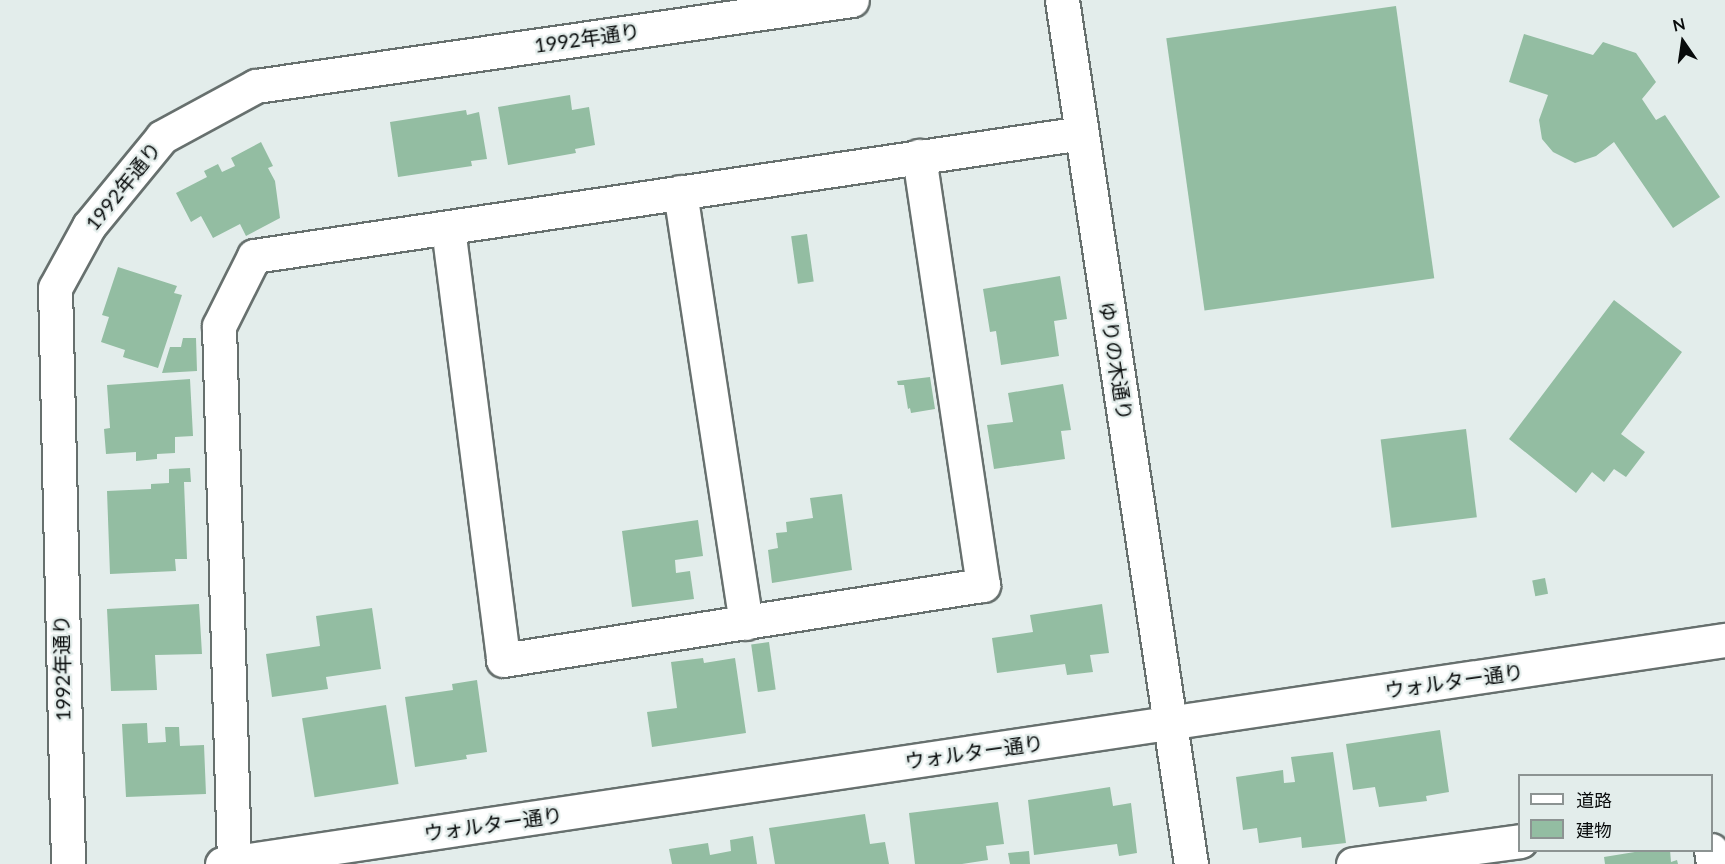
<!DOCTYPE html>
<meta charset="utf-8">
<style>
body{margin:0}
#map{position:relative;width:1725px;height:864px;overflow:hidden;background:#e3edeb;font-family:Lato,"Noto Sans JP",sans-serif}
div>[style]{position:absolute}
.building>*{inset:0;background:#93bda2;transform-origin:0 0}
.roads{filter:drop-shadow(2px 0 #67706e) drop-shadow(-2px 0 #67706e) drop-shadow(0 2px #67706e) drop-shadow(0 -2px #67706e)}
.minor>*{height:33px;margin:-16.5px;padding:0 16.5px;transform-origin:16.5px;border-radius:16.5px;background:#fff}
span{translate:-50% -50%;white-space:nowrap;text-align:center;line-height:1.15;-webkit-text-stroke:4.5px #e3edeb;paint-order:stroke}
.street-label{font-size:20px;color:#090c0c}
.legend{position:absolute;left:1518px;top:774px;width:195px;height:78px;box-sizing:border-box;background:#e3edeb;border:2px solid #8c9392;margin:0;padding:8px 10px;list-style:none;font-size:18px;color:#090c0c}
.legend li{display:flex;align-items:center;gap:12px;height:30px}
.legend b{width:30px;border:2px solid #8c9392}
.north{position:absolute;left:1653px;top:12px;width:60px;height:60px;-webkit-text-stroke:4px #e3edeb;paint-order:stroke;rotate:347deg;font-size:16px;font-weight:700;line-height:24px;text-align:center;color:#090c0c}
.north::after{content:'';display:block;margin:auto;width:21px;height:27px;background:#090c0c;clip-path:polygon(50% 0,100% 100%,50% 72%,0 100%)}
</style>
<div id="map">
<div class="building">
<i style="left:1396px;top:6px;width:275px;height:232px;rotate:82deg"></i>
<i style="clip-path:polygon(1524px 34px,1593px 55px,1603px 42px,1636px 53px,1656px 82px,1642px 99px,1656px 120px,1665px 115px,1720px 197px,1673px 228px,1614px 142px,1596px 156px,1575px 163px,1553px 152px,1542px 139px,1539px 120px,1548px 95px,1509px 82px)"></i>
<i style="clip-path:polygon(570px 95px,572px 110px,589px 107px,595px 145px,575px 149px,576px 153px,508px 165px,498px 107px)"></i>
<i style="clip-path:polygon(466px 110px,467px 115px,479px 112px,487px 159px,471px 161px,472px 166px,398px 177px,390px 122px)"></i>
<i style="clip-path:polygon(261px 142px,273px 166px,268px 168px,275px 181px,280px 218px,246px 236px,240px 224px,213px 238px,201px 216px,191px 222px,176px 193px,207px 177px,204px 171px,218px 164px,222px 172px,235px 166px,231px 158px)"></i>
<i style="left:807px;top:234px;width:48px;height:16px;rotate:82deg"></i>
<i style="clip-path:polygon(118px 267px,177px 286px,174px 293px,182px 295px,158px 368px,123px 357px,125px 350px,101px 342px,109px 317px,102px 315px)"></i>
<i style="clip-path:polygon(1060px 276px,1067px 319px,1054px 321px,1059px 356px,1001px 365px,996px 331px,990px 332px,983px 289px)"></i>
<i style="clip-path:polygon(1614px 300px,1682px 352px,1621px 434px,1645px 452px,1626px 477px,1614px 469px,1604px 482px,1592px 472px,1576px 493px,1509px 439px)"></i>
<i style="clip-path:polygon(183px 338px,196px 338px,197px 371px,162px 373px,170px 347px,181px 347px)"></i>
<i style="clip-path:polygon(930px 377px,935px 409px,911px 413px,910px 408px,908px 409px,904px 385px,898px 385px,897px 381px)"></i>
<i style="clip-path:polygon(190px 379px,193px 436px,175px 437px,175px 453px,157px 454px,157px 459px,136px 461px,136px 452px,106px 454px,104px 429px,110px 428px,107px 385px)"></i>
<i style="clip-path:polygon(1063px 384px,1071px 430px,1061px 431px,1065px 459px,994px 469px,987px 425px,1013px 422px,1008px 393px)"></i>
<i style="left:1466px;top:429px;width:89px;height:86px;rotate:83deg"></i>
<i style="clip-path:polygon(190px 468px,191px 482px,184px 482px,187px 559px,175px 559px,176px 571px,110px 574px,107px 491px,151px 489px,151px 484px,169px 483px,169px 469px)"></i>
<i style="clip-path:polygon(842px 494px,852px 570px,772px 583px,768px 550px,778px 548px,776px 533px,787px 532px,786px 522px,813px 518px,810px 498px)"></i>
<i style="clip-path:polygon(698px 520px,703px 556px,675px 560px,676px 573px,690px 571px,694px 599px,632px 607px,622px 531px)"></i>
<i style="left:1545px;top:578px;width:16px;height:13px;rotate:79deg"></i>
<i style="clip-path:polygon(199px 604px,202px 654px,155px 655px,157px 690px,111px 691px,107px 609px)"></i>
<i style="clip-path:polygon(1102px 604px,1109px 653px,1090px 655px,1093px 672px,1067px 675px,1065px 664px,997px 673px,992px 638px,1033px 632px,1030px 615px)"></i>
<i style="clip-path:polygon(372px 608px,381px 669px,326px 677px,328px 689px,272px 697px,266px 654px,320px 646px,316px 616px)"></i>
<i style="left:769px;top:642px;width:48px;height:18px;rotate:82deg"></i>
<i style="clip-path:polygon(703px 658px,704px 663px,735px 658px,746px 733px,652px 747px,647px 712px,677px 708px,671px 662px)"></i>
<i style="clip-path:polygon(477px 680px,487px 752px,466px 755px,467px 759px,415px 767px,405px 697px,453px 690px,452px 684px)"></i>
<i style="left:386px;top:705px;width:80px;height:85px;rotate:81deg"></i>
<i style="clip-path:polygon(147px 723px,148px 743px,166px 742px,165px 727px,179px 727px,180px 746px,204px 745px,206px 794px,126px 797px,122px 724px)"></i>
<i style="clip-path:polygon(1440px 730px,1449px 792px,1426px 796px,1427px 801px,1379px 807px,1375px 787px,1353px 790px,1346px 744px)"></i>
<i style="clip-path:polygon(1333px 752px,1346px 843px,1302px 848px,1301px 837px,1259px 843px,1257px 828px,1243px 830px,1236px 777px,1283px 770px,1284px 783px,1295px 782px,1291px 757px)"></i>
<i style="clip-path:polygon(1110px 787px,1113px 806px,1131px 803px,1137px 853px,1119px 856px,1117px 844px,1034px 855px,1028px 800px)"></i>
<i style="clip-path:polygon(998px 802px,1004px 844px,986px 846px,988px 860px,962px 864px,915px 864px,909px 813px)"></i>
<i style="clip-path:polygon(865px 814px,870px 844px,885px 842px,889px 864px,775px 864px,769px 828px)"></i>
<i style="clip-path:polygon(753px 836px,757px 864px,672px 864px,669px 849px,708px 843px,710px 855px,731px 851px,730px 840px)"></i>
<i style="clip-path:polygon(1647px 850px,1670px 850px,1671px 862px,1677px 860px,1678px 864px,1605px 864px,1604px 857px)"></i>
<i style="clip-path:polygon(1029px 851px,1030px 864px,1010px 864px,1008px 853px)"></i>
</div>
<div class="roads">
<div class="minor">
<i style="left:1062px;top:0;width:874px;rotate:81.51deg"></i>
<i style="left:680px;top:192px;width:436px;rotate:81.3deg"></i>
<i style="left:448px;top:228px;width:435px;rotate:82.7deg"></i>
<i style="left:503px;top:660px;width:486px;rotate:-8.9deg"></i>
<i style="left:983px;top:585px;width:434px;rotate:-98.5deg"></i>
<i style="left:1711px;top:850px;width:14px;rotate:82deg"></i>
<i style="left:234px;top:862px;width:536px;rotate:-91.6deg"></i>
<i style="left:219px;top:326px;width:78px;rotate:-63.4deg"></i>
<i style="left:254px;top:256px;width:837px;rotate:-8.45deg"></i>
<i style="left:68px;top:864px;width:576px;rotate:-91.29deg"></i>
<i style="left:55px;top:288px;width:71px;rotate:-61.3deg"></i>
<i style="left:89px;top:226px;width:115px;rotate:-50.6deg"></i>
<i style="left:162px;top:137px;width:107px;rotate:-28.5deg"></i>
<i style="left:256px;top:86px;width:602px;rotate:-8.21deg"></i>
<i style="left:222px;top:864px;width:1520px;rotate:-8.48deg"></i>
<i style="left:1353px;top:864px;width:169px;rotate:-7.8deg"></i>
</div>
</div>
<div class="street-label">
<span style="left:587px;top:38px;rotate:-8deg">1992年通り</span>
<span style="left:123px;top:186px;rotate:-51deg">1992年通り</span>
<span style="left:1116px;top:361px;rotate:81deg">ゆりの木通り</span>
<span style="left:62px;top:668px;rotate:-91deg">1992年通り</span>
<span style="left:1454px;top:681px;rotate:-8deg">ウォルター通り</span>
<span style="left:974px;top:752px;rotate:-8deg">ウォルター通り</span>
<span style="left:493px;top:824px;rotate:-8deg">ウォルター通り</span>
</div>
<ul class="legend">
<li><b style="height:8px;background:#fff"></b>道路</li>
<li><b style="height:16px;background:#93bda2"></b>建物</li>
</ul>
<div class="north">N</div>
</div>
